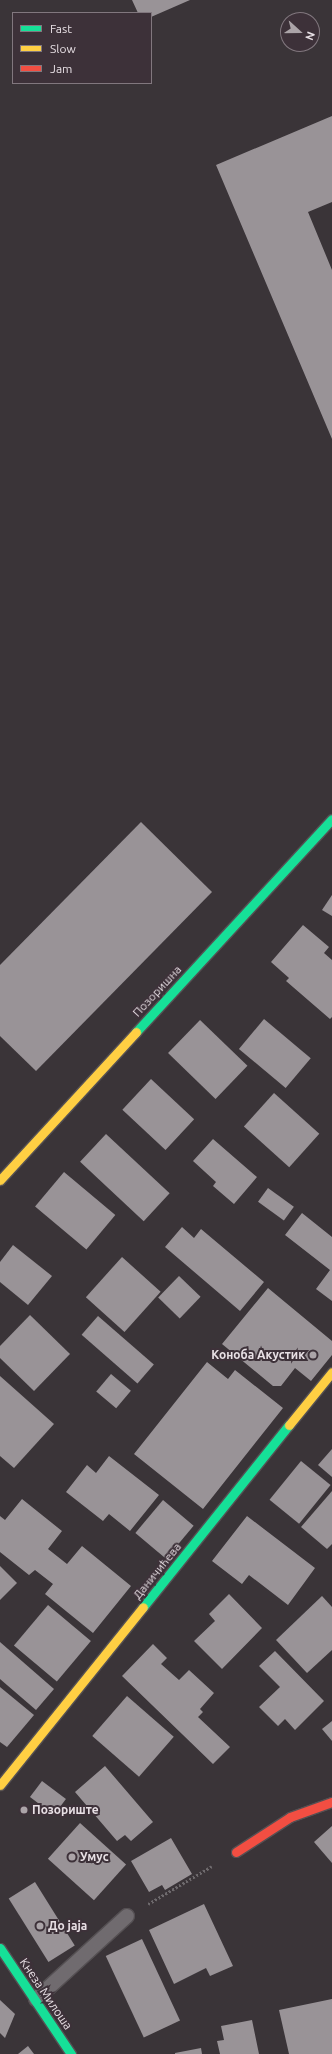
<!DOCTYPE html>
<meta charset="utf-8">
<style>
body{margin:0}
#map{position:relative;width:332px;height:2054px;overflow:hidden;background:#3a3438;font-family:Ubuntu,sans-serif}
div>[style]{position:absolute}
.building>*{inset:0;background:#999397;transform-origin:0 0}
.path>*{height:2.5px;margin-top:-1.25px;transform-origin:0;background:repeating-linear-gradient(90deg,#6e6a6d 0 2px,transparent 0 4px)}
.roads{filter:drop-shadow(1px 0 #555053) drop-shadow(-1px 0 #555053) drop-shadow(0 1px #555053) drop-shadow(0 -1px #555053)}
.lane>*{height:14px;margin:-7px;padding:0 7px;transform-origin:7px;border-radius:7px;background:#706b6f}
.fast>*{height:9px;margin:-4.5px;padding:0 4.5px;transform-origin:4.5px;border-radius:4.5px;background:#16e098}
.slow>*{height:9px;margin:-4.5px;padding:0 4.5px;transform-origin:4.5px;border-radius:4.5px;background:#ffcf43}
.jam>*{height:9px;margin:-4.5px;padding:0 4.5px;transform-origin:4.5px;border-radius:4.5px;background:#f24e42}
.dots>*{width:11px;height:11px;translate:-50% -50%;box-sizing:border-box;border:2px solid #3d3139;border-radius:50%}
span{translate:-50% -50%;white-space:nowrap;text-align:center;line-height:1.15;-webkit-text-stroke:4px #3d3139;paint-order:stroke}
.street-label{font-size:12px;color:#e8e0e5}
.poi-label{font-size:12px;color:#e8e0e5;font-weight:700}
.right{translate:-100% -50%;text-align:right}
.left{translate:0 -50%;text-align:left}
.legend{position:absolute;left:12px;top:12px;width:140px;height:72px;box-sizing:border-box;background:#3d3139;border:1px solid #81777e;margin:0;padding:5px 7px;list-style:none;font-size:12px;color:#e8e0e5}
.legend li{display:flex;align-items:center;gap:8px;height:20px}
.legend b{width:20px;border:1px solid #81777e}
.north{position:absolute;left:280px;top:12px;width:40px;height:40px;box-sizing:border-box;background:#3d3139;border:1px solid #81777e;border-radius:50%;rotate:111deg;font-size:11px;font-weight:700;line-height:16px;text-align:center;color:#e8e0e5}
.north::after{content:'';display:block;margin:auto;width:14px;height:18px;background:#aba4a8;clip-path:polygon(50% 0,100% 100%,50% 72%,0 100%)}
</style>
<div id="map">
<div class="building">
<i style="clip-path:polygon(132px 0,190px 0,151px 17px,151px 13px,138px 13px)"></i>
<i style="clip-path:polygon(332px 116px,332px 202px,308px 212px,332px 270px,332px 439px,216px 165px)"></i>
<i style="clip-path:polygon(141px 822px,212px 892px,36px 1071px,0 1036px,0 965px)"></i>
<i style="clip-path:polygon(332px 895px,332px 916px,322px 910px)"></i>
<i style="clip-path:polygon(303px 925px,329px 947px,324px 953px,332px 960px,332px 1017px,330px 1019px,286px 981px,289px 978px,271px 962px)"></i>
<i style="left:264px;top:1019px;width:61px;height:39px;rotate:40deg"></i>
<i style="left:200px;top:1020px;width:66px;height:46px;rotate:44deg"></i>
<i style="left:151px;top:1079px;width:59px;height:42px;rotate:43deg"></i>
<i style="left:274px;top:1093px;width:61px;height:45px;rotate:42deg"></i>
<i style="left:106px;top:1134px;width:87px;height:38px;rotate:43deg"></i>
<i style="clip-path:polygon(213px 1139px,257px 1177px,234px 1204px,213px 1186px,216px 1182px,193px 1161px)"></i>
<i style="left:64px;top:1172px;width:67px;height:45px;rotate:40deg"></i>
<i style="left:268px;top:1188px;width:32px;height:17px;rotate:36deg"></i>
<i style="clip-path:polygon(302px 1213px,332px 1237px,332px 1301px,316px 1289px,330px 1270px,285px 1235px)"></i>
<i style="clip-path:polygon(182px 1227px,194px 1238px,201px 1229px,264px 1282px,240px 1311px,165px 1247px)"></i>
<i style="clip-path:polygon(13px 1245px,52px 1276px,28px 1305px,0 1282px,0 1262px)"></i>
<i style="left:122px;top:1257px;width:52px;height:54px;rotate:42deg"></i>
<i style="left:179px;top:1276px;width:30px;height:30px;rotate:44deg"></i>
<i style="clip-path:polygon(268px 1288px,332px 1341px,332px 1355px,311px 1381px,295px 1368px,281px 1386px,273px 1386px,222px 1344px)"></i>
<i style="clip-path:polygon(30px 1315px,70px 1354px,34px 1391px,0 1358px,0 1346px)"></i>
<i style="left:98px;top:1316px;width:74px;height:25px;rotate:41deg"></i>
<i style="clip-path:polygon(207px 1362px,228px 1379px,235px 1370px,283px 1408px,203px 1509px,134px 1454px)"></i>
<i style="left:111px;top:1374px;width:26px;height:23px;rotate:40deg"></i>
<i style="clip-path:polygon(0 1376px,54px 1424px,14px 1468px,0 1456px)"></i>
<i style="clip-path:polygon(332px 1449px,332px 1477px,318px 1465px)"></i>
<i style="clip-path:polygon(109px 1456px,159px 1495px,130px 1531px,109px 1514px,103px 1521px,66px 1492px,87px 1465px,96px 1473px)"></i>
<i style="left:301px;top:1461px;width:38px;height:50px;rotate:39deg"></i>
<i style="clip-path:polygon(332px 1491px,332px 1544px,327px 1549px,301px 1527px)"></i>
<i style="clip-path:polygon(22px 1499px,62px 1531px,48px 1549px,67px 1564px,82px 1546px,131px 1586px,93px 1633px,45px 1594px,53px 1584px,35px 1570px,29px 1575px,0 1552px,0 1516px,5px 1520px)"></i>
<i style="left:163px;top:1500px;width:40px;height:43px;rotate:40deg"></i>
<i style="clip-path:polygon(247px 1516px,315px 1568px,288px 1605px,249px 1575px,242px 1584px,212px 1561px)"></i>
<i style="clip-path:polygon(0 1566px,17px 1583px,0 1600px)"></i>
<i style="clip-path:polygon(229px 1594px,262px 1628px,222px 1669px,194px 1641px,215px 1621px,209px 1614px)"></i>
<i style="clip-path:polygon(322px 1596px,332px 1607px,332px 1650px,307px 1673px,276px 1640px)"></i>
<i style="left:48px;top:1605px;width:56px;height:53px;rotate:40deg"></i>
<i style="clip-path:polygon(0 1642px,54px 1689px,36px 1710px,0 1679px)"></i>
<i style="clip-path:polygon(153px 1644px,167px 1658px,161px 1664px,179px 1680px,189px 1670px,214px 1693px,200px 1709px,203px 1712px,198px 1717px,230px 1747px,213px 1764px,122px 1676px)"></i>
<i style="clip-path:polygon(275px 1651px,324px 1701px,295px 1730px,285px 1719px,278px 1726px,259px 1707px,280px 1687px,259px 1666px)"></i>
<i style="clip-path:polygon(0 1687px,34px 1715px,7px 1747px,0 1742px)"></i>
<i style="left:127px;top:1696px;width:62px;height:53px;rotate:41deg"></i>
<i style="clip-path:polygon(332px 1721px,332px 1741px,322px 1729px)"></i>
<i style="clip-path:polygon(105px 1766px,153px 1822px,131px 1841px,125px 1835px,117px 1841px,75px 1792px)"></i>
<i style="left:42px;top:1781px;width:30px;height:20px;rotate:37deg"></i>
<i style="left:80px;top:1823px;width:62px;height:48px;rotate:42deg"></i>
<i style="clip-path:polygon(332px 1826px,332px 1863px,314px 1842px)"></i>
<i style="clip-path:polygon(171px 1838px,192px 1874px,165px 1890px,162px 1885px,149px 1892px,131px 1861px)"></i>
<i style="left:35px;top:1882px;width:75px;height:31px;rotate:58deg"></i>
<i style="clip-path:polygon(204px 1904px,233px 1966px,210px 1976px,206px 1968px,174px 1984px,149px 1930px)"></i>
<i style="left:142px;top:1939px;width:90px;height:40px;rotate:65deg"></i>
<i style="clip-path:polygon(332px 1999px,332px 2054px,289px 2054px,279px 2010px)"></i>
<i style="clip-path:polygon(0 2000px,15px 2014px,5px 2038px,0 2033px)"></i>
<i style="clip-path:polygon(252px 2020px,259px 2054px,220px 2054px,217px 2041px,224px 2040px,221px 2026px)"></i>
<i style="clip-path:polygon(28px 2046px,34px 2054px,18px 2054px)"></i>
<i style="clip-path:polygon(201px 2048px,202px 2054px,175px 2054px,175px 2053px)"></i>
</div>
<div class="path">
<i style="left:148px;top:1904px;width:74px;rotate:-30.7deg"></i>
</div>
<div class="roads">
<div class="lane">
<i style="left:36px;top:1999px;width:123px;rotate:-42.4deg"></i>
</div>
<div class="fast">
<i style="left:136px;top:1032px;width:289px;rotate:-47.4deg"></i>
<i style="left:143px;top:1607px;width:233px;rotate:-51.3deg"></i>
<i style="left:0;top:1948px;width:128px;rotate:56.2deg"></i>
</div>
<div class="slow">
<i style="left:0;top:1180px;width:201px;rotate:-47.4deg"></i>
<i style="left:289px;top:1425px;width:68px;rotate:-50.9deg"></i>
<i style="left:0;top:1785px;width:228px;rotate:-51.2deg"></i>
</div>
<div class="jam">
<i style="left:236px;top:1852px;width:64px;rotate:-32.9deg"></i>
<i style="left:290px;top:1817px;width:45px;rotate:-19.7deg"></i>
</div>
</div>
<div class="dots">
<i style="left:313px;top:1355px;background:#aba4a8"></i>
<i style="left:24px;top:1810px;background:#aba4a8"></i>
<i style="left:72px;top:1857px;background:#aba4a8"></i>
<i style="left:40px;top:1926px;background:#aba4a8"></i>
</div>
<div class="street-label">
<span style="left:157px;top:991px;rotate:-47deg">Позоришна</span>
<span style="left:157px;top:1571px;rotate:-51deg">Даничићева</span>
<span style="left:46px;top:1994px;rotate:56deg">Кнеза Милоша</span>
</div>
<div class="poi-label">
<span class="right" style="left:305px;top:1355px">Коноба Акустик</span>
<span class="left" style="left:32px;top:1810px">Позориште</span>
<span class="left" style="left:80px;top:1857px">Умус</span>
<span class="left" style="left:48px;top:1926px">До јаја</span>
</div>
<ul class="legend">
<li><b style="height:5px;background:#16e098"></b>Fast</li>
<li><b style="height:5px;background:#ffcf43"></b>Slow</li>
<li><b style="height:5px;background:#f24e42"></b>Jam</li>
</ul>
<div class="north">N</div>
</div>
